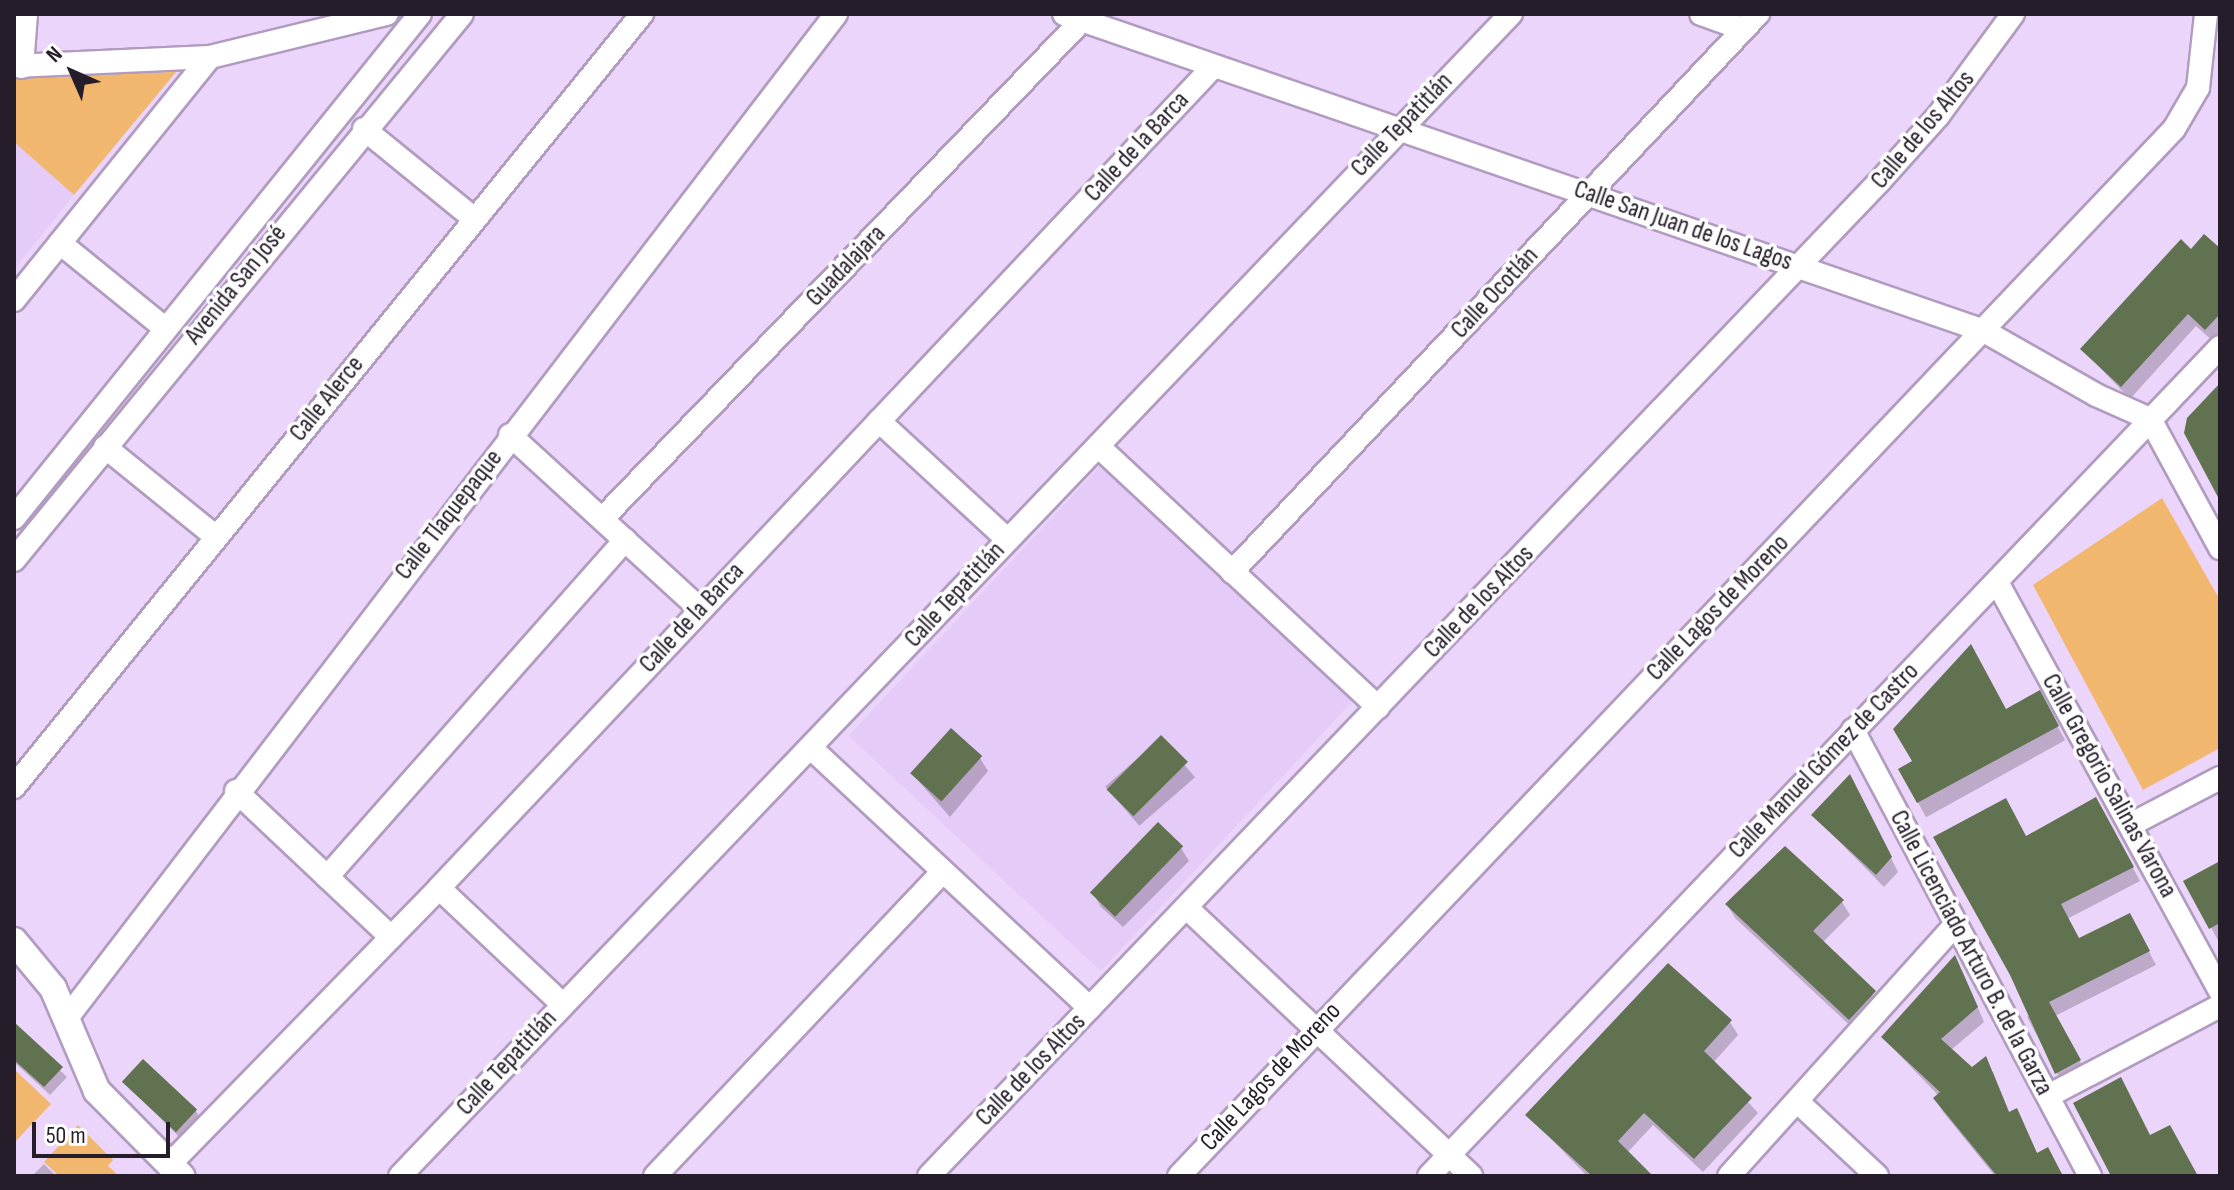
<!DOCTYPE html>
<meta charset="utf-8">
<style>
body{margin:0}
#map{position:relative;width:2234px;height:1190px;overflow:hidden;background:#ebd5fb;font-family:"Sofia Sans Condensed",sans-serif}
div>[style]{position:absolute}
.built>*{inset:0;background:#e5cbf8;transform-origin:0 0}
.green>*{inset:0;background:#f2b76f}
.shadow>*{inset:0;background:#0003;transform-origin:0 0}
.building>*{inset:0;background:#607250;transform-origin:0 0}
.roads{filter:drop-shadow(2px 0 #b19cc0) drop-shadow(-2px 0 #b19cc0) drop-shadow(0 2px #b19cc0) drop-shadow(0 -2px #b19cc0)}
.minor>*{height:22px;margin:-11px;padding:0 11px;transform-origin:11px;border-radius:11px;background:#fff}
.tertiary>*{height:26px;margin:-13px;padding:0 13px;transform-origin:13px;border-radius:13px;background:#fff}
span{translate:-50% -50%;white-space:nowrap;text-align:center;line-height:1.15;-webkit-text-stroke:7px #fff;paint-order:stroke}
.street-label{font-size:26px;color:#261d2b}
.frame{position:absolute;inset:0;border:16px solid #261d2b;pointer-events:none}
.north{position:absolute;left:32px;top:32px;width:80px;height:80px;-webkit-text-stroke:6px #fff;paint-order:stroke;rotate:315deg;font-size:22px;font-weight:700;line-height:32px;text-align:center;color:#261d2b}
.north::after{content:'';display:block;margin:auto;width:28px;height:36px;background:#261d2b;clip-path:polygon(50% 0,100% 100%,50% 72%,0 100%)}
.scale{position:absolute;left:32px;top:1122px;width:138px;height:36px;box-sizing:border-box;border:4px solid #261d2b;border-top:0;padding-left:10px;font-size:24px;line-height:28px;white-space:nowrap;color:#261d2b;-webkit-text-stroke:6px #fff;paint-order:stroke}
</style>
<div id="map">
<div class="built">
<i style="clip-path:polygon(14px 142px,74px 195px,14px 269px)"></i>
<i style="left:1103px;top:463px;width:345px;height:373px;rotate:43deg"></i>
</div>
<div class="green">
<i style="clip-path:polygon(176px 72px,74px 195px,14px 142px,14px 75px)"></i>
<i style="clip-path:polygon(2162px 498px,2220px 600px,2220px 748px,2143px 790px,2033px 585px)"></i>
<i style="clip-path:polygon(14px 1069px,51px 1104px,14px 1143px)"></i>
<i style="clip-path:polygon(78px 1125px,113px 1160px,108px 1166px,119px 1176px,59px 1176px,44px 1162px)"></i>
</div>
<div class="shadow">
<i style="clip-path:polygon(2191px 251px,2220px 251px,2220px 335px,2214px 342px,2196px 326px,2130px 399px,2082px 349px)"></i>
<i style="left:2039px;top:693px;width:54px;height:159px;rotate:61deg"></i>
<i style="left:1161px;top:738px;width:52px;height:74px;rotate:49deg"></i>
<i style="clip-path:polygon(980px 758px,988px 771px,950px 817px,914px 776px)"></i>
<i style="clip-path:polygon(1857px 790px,1898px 872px,1884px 887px,1813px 815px)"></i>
<i style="clip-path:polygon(2096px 800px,2140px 881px,2067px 919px,2079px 940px,2137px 929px,2156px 965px,2055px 1016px,2087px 1074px,2064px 1086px,2027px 1017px,2032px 1014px,2026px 838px)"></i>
<i style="clip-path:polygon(1181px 848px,1189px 861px,1123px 927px,1101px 907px,1093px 893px)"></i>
<i style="clip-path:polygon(2220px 864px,2220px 944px,2186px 882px)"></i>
<i style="clip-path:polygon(1842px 902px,1850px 915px,1822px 943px,1883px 1006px,1858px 1033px,1735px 918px,1727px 904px)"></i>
<i style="clip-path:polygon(1962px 971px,1984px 1022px,1951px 1050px,1972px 1069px,1993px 1072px,2010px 1114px,2038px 1155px,2062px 1176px,1995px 1176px,1943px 1112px,1935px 1099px,1939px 1096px,1883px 1038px)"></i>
<i style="clip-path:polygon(1730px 1022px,1738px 1035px,1713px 1063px,1758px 1113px,1703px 1172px,1653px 1125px,1627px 1153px,1651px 1176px,1587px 1176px,1528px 1115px)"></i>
<i style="clip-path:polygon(14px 1025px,67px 1077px,50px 1095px,14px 1062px)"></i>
<i style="clip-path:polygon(124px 1081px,196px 1111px,201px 1120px,182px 1140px)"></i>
<i style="clip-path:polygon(44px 1164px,56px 1176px,32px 1176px)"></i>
</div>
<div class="building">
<i style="clip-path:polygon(2204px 234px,2220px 248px,2220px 314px,2205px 330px,2188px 314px,2121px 387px,2080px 349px,2181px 239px,2191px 249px)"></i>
<i style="clip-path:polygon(2220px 383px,2220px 501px,2184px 433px,2187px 418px)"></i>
<i style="clip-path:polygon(1971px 644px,2006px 709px,2040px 690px,2059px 726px,1917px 803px,1898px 769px,1912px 761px,1893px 729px)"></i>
<i style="left:951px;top:728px;width:42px;height:61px;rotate:42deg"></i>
<i style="left:1161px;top:735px;width:38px;height:77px;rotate:45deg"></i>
<i style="clip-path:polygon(1850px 774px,1892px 857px,1876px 875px,1811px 815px)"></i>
<i style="clip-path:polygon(2096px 797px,2134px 867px,2061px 904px,2079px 938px,2130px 913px,2150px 951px,2049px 1002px,2081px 1060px,2055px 1074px,2010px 975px,1933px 837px,2006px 798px,2026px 836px)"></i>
<i style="left:1158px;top:822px;width:35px;height:98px;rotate:44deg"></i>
<i style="clip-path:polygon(1785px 846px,1844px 900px,1813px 931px,1876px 991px,1849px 1020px,1725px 904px)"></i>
<i style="clip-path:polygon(2220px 861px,2220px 923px,2209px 929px,2183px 881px)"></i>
<i style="clip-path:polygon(1955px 955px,1978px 1007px,1941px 1039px,1972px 1067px,1986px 1056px,2009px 1112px,2017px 1108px,2037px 1153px,2048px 1147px,2063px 1176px,1997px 1176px,1933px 1098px,1940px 1092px,1881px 1037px)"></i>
<i style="clip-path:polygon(1668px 963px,1732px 1020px,1704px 1051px,1752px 1098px,1694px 1159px,1644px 1113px,1618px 1141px,1653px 1176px,1592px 1176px,1525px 1115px)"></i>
<i style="clip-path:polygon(14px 1022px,63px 1067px,44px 1087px,14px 1060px)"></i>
<i style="left:143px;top:1059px;width:74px;height:31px;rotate:43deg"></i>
<i style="clip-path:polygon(2121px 1077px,2150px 1135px,2170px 1125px,2198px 1176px,2111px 1176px,2073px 1103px)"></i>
</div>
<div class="roads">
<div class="minor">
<i style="left:1064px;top:14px;width:973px;rotate:19.01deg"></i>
<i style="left:1984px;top:331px;width:129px;rotate:29.7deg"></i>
<i style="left:2096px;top:395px;width:59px;rotate:24deg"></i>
<i style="left:2150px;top:419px;width:147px;rotate:61.5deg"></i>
<i style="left:1701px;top:14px;width:45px;rotate:19.7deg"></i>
<i style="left:14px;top:66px;width:196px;rotate:-2.6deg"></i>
<i style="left:210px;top:57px;width:182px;rotate:-13.7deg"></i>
<i style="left:22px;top:67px;width:53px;rotate:-85.7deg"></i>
<i style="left:364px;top:129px;width:141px;rotate:39.2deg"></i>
<i style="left:60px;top:243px;width:136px;rotate:39.1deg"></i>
<i style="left:14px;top:300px;width:312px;rotate:-51.1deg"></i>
<i style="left:879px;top:421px;width:174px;rotate:42.7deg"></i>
<i style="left:510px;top:435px;width:258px;rotate:42.5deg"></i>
<i style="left:1098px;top:446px;width:383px;rotate:43deg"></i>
<i style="left:105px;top:447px;width:143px;rotate:39deg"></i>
<i style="left:14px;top:518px;width:647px;rotate:-51.15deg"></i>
<i style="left:603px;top:518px;width:699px;rotate:-46.1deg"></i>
<i style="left:14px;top:560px;width:706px;rotate:-50.63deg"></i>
<i style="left:1232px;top:572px;width:767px;rotate:-46.69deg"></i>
<i style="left:1997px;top:582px;width:466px;rotate:61.4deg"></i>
<i style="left:1853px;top:730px;width:505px;rotate:62.01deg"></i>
<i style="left:811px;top:748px;width:381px;rotate:43deg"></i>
<i style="left:14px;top:787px;width:996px;rotate:-50.91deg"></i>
<i style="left:236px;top:791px;width:213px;rotate:43.3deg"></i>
<i style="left:2130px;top:825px;width:102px;rotate:-27.6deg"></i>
<i style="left:327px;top:877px;width:450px;rotate:-48.5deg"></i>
<i style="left:439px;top:888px;width:170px;rotate:43.3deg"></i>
<i style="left:1187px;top:908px;width:390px;rotate:43.3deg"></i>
<i style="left:67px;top:1018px;width:1265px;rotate:-52.55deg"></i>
<i style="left:2048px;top:1096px;width:194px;rotate:-27.6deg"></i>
<i style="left:1798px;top:1102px;width:108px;rotate:43.1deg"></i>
<i style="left:169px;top:1165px;width:387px;rotate:-45.7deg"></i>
<i style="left:439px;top:888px;width:1125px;rotate:-46.69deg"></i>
<i style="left:400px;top:1176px;width:1608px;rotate:-46.29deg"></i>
<i style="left:655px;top:1176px;width:418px;rotate:-46.6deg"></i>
<i style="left:929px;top:1176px;width:1375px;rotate:-46.3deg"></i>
<i style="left:1879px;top:182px;width:89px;rotate:-48.2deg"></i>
<i style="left:1938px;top:116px;width:127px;rotate:-53.7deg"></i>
<i style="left:1179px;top:1176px;width:1444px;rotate:-46.46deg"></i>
<i style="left:2174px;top:129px;width:48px;rotate:-59.7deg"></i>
<i style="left:2198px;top:88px;width:74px;rotate:-83.8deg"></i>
<i style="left:1429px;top:1176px;width:1146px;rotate:-46.34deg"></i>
<i style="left:1729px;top:1176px;width:339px;rotate:-48deg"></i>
</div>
<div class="tertiary">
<i style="left:14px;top:941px;width:61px;rotate:50.3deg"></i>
<i style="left:53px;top:988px;width:112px;rotate:66.9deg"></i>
<i style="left:97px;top:1091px;width:120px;rotate:45.3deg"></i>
</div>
</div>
<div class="street-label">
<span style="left:1402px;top:125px;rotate:-46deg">Calle Tepatitlán</span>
<span style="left:1923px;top:130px;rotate:-50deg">Calle de los Altos</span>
<span style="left:1137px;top:147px;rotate:-47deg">Calle de la Barca</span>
<span style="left:1683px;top:226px;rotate:19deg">Calle San Juan de los Lagos</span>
<span style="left:846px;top:266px;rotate:-46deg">Guadalajara</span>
<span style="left:236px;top:285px;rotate:-51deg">Avenida San José</span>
<span style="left:1495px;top:293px;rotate:-47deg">Calle Ocotlán</span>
<span style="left:327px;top:399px;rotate:-51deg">Calle Alerce</span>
<span style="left:449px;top:515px;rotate:-52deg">Calle Tlaquepaque</span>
<span style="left:955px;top:595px;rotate:-47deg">Calle Tepatitlán</span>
<span style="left:1479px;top:602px;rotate:-46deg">Calle de los Altos</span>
<span style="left:1718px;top:608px;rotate:-46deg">Calle Lagos de Moreno</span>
<span style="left:692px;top:618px;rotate:-47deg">Calle de la Barca</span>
<span style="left:1824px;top:761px;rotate:-46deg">Calle Manuel Gómez de Castro</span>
<span style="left:2109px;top:786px;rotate:61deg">Calle Gregorio Salinas Varona</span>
<span style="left:1971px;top:953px;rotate:62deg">Calle Licenciado Arturo B. de la Garza</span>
<span style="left:507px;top:1063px;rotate:-47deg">Calle Tepatitlán</span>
<span style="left:1031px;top:1070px;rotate:-46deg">Calle de los Altos</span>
<span style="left:1271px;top:1077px;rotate:-47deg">Calle Lagos de Moreno</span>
</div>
<div class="frame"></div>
<div class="north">N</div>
<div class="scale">50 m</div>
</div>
